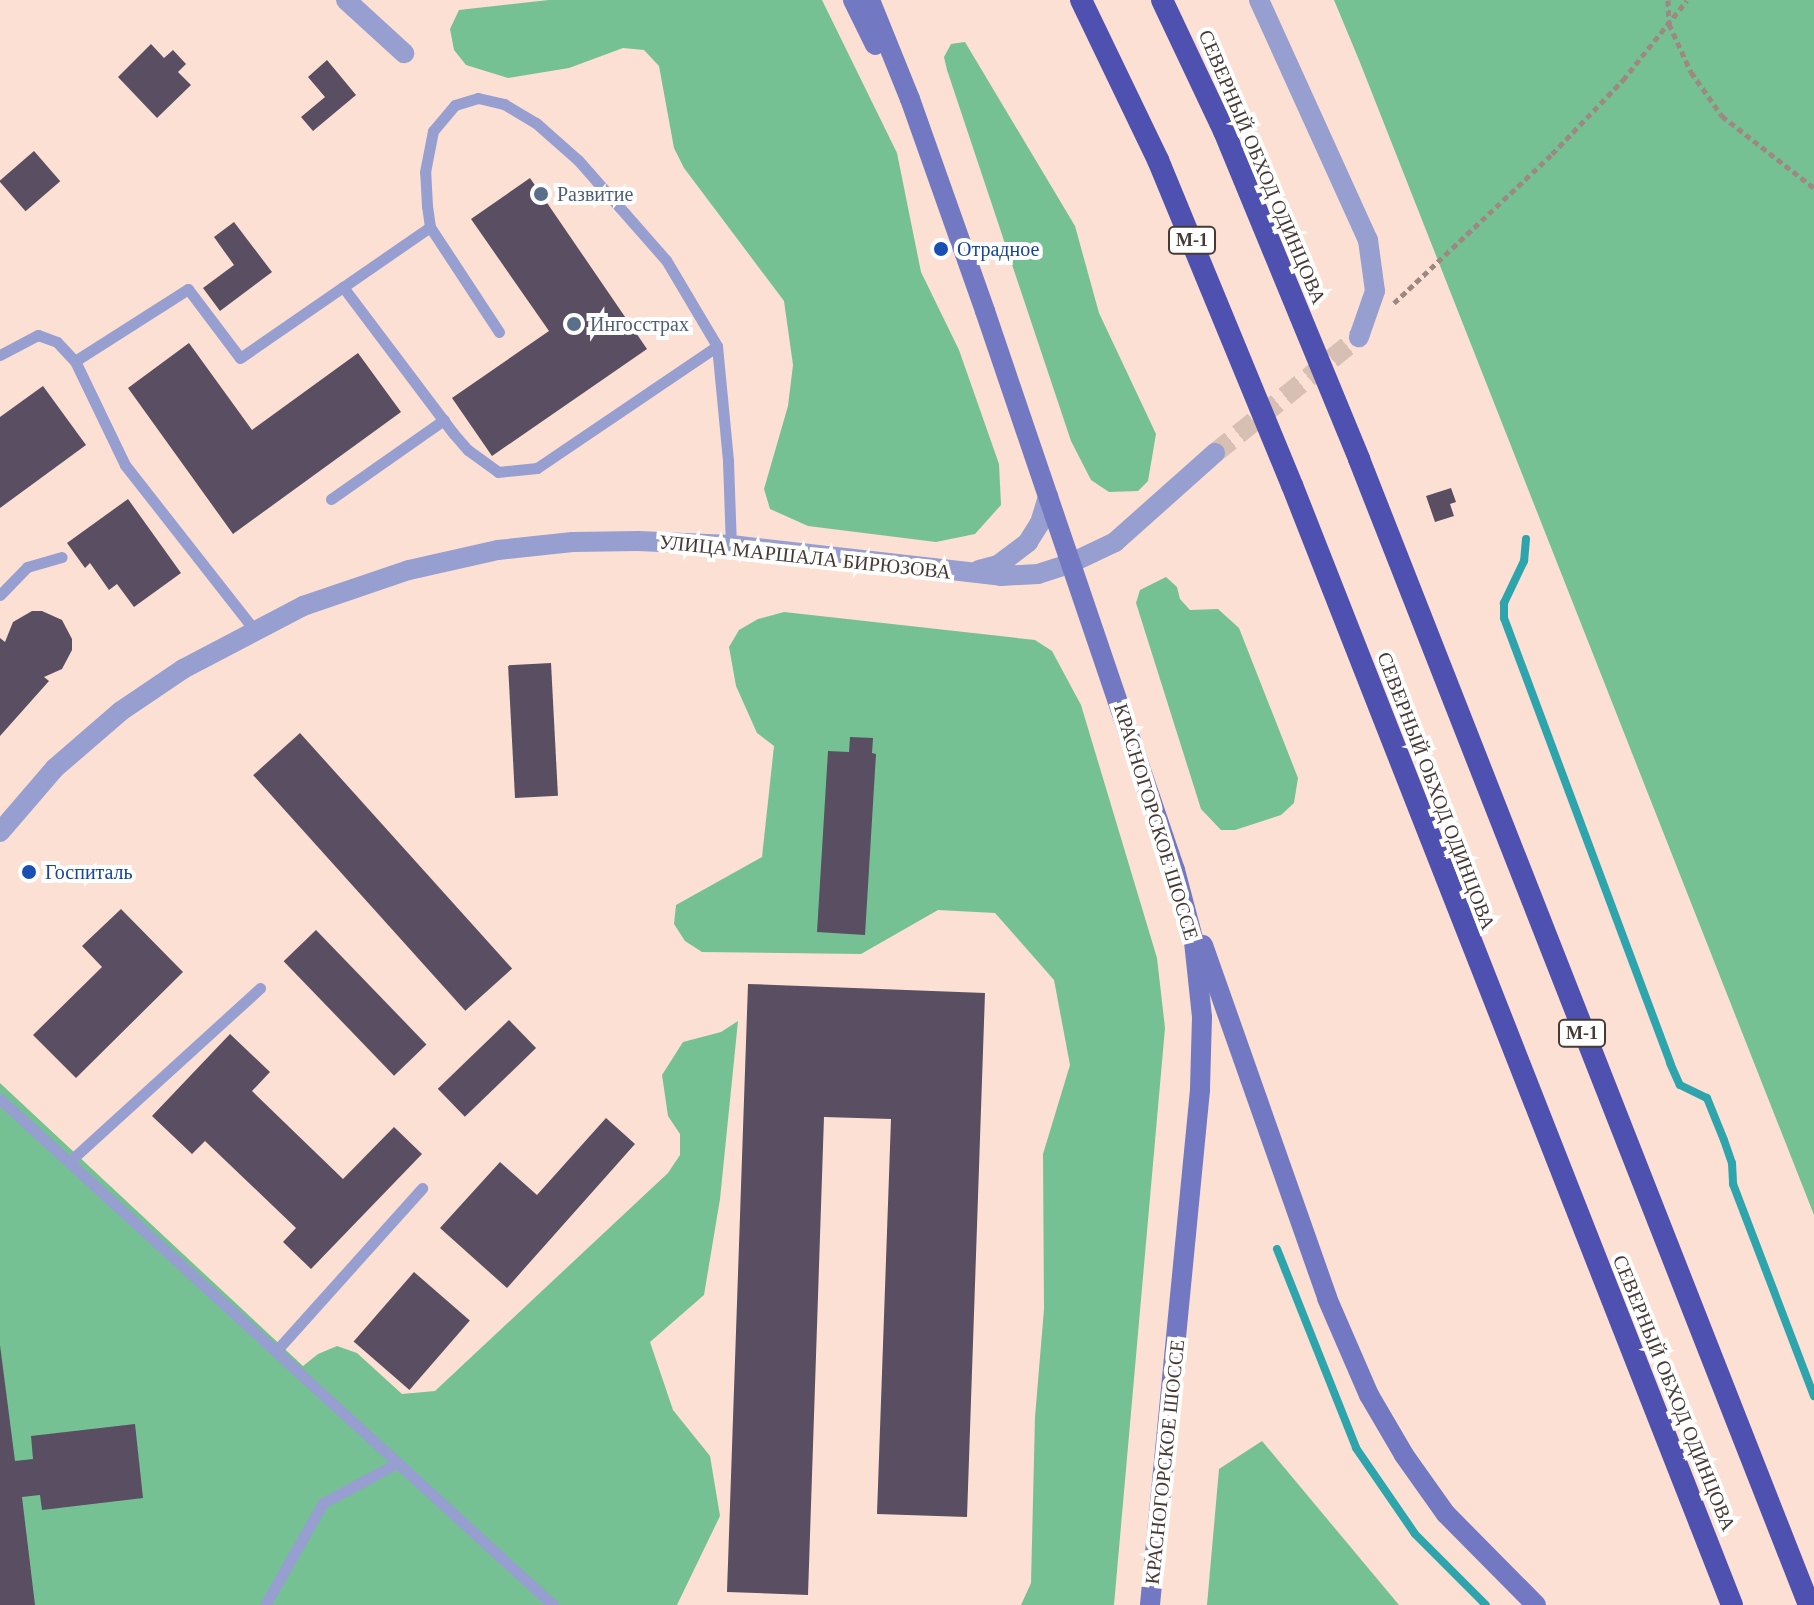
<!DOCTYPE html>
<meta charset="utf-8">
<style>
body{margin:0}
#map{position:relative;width:1814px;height:1605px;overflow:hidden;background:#fce0d4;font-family:Georgia,serif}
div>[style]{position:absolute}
.forest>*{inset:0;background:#75c193}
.stream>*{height:8px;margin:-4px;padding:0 4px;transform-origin:4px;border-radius:4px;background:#2ea5ac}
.building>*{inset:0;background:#594e62;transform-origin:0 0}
.minor-tunnel>*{height:20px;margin-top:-10px;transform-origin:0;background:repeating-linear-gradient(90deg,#d7bfb4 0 20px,transparent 0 30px)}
.path>*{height:5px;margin-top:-2.5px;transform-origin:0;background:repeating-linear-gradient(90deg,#9d8981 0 6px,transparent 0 10px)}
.service>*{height:11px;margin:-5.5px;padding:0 5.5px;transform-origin:5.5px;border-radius:5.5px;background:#979ed0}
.minor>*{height:20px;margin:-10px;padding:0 10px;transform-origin:10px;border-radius:10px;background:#979ed0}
.tertiary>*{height:20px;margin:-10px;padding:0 10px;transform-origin:10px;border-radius:10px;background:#979ed0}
.secondary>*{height:20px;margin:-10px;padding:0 10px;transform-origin:10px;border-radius:10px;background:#7279c2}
.trunk>*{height:22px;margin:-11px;padding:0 11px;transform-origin:11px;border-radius:11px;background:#4f51b0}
.dots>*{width:22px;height:22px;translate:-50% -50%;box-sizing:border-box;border:4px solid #fff;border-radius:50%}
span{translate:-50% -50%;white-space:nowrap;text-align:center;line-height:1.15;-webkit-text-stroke:8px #fff;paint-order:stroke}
.shield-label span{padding:2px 6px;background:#fff;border:2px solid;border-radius:6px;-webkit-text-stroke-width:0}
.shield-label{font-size:18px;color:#453a35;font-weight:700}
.street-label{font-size:20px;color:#453a35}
.service-label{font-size:20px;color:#4e5e75}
.left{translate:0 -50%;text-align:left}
.transit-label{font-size:20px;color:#164399}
</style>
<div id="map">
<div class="forest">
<i style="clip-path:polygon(549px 0,822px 0,897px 153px,921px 272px,959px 350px,999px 464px,1001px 505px,975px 534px,936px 542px,808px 526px,770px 509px,764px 489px,788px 406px,793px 365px,784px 301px,684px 168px,674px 148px,659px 66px,644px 50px,623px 48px,569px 68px,508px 78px,466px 65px,454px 50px,450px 29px,459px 10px)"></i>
<i style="clip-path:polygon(1334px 0,1814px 0,1814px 1215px,1359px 60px)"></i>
<i style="clip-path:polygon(965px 42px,1075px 226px,1099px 313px,1156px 434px,1148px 481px,1138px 491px,1109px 492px,1091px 480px,1071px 441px,947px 70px,944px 57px,951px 44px)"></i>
<i style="clip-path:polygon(1166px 577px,1177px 587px,1180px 599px,1190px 610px,1218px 609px,1239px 628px,1298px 778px,1294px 803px,1281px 815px,1235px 830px,1221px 830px,1201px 809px,1136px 603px,1140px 590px)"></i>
<i style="clip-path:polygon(784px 612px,1035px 640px,1052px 651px,1081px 705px,1157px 958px,1165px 1028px,1114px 1605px,1021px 1605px,1031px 1583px,1035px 1417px,1044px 1309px,1043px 1154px,1070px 1065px,1054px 980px,995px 913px,938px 910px,861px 954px,702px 952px,685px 941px,674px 924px,676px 905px,762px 857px,774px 746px,757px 733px,736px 686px,729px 647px,739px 630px,758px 619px)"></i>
<i style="clip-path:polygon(738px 1021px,720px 1199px,704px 1295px,650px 1342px,673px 1410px,710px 1456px,720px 1516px,677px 1605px,0 1605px,0 1083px,303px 1366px,318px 1354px,337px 1346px,357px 1353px,402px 1394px,435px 1391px,668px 1173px,680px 1155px,680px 1134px,668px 1116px,662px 1075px,683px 1042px,721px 1032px)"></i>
<i style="clip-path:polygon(1262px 1441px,1399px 1605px,1207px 1605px,1219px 1469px)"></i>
</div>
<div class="stream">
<i style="left:1526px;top:539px;width:22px;rotate:95deg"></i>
<i style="left:1524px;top:561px;width:47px;rotate:115.5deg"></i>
<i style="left:1504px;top:603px;width:15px;rotate:90deg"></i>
<i style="left:1504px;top:618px;width:475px;rotate:69.5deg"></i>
<i style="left:1670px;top:1063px;width:24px;rotate:66deg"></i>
<i style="left:1680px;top:1085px;width:30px;rotate:26deg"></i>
<i style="left:1707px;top:1098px;width:45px;rotate:68deg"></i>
<i style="left:1724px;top:1140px;width:24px;rotate:71deg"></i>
<i style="left:1732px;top:1163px;width:21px;rotate:87deg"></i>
<i style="left:1733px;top:1184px;width:227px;rotate:69.1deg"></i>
<i style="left:1277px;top:1249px;width:214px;rotate:68.3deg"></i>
<i style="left:1356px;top:1448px;width:104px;rotate:55.5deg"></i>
<i style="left:1415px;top:1534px;width:100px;rotate:45deg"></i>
</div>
<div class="building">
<i style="clip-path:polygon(151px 44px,164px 58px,173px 50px,186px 64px,178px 72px,191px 85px,157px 118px,118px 77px)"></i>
<i style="clip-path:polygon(327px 60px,356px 95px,313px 131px,301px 117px,325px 97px,308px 77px)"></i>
<i style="left:34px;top:151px;width:40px;height:46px;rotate:49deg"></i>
<i style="clip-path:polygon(530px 178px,647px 349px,492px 456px,452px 398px,549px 331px,471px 219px)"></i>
<i style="clip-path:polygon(234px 222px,272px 272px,220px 311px,203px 288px,234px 265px,214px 237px)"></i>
<i style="clip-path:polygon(189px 343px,252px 430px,358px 353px,401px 412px,233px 534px,128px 388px)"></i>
<i style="clip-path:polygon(43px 386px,86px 445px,0 508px,0 417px)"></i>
<i style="clip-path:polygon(1451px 488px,1456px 502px,1450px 504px,1454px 516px,1435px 522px,1426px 496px)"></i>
<i style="clip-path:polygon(128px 499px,181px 573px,134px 607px,117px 584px,109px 590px,90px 563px,85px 568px,67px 543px)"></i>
<i style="clip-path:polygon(32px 611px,42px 611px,62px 620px,72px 639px,72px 650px,62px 669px,44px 677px,49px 681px,0 736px,0 638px,5px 642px,13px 622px)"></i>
<i style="left:551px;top:663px;width:133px;height:43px;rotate:87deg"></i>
<i style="left:300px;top:733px;width:317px;height:63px;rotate:48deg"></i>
<i style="clip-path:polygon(850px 737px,873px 738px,872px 753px,876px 754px,865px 935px,817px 932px,828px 751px,849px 752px)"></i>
<i style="clip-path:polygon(121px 909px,183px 972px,76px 1078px,33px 1035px,102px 967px,82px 946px)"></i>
<i style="left:316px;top:930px;width:159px;height:45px;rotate:46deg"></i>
<i style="clip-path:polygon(748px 984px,985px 993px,967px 1517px,877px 1514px,891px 1119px,824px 1117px,808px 1595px,727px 1592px)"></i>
<i style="left:509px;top:1020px;width:39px;height:99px;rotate:46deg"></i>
<i style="clip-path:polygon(230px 1034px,270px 1072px,252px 1091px,343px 1179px,394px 1127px,422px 1154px,311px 1269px,283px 1242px,296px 1228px,205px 1141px,192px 1154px,152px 1116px)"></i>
<i style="clip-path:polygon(606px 1118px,635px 1144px,507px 1288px,440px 1228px,500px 1162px,537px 1195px)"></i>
<i style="left:414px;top:1272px;width:74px;height:92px;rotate:41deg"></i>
<i style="clip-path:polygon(0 1345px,15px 1461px,33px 1459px,31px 1436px,135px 1424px,143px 1498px,42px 1510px,40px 1495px,22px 1497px,35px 1605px,0 1605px)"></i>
</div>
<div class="minor-tunnel">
<i style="left:1215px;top:453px;width:185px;rotate:-38.9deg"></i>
</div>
<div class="path">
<i style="left:1668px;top:0;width:24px;rotate:88deg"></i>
<i style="left:1669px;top:24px;width:53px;rotate:65.4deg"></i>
<i style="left:1691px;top:72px;width:54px;rotate:54.8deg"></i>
<i style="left:1722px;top:116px;width:117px;rotate:38deg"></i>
<i style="left:1394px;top:303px;width:217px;rotate:-43.3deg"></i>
<i style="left:1552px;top:154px;width:103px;rotate:-46.2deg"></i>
<i style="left:1623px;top:80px;width:102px;rotate:-51.3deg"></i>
</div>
<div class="service">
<i style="left:430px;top:227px;width:106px;rotate:145.4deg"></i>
<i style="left:343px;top:287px;width:183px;rotate:53deg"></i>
<i style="left:453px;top:433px;width:23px;rotate:49deg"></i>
<i style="left:468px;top:450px;width:37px;rotate:36deg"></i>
<i style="left:498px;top:472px;width:39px;rotate:-6deg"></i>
<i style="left:537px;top:468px;width:217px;rotate:-34.1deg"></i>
<i style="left:499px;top:332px;width:126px;rotate:-123.3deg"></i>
<i style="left:430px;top:227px;width:21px;rotate:-98deg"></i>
<i style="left:427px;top:206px;width:34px;rotate:-93deg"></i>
<i style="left:425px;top:172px;width:42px;rotate:-79deg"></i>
<i style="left:433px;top:131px;width:34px;rotate:-50deg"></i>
<i style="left:455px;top:105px;width:24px;rotate:-17deg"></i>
<i style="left:478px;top:98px;width:27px;rotate:13deg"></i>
<i style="left:504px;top:104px;width:37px;rotate:31deg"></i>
<i style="left:536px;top:123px;width:56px;rotate:41.4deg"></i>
<i style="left:578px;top:160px;width:133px;rotate:48.7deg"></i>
<i style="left:666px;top:260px;width:100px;rotate:59.3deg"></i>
<i style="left:717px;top:346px;width:116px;rotate:84.5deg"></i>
<i style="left:728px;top:461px;width:84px;rotate:88deg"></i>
<i style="left:0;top:355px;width:43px;rotate:-27.8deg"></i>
<i style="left:38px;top:335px;width:20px;rotate:20deg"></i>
<i style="left:57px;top:342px;width:26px;rotate:47deg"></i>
<i style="left:75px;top:361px;width:134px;rotate:-32.5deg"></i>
<i style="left:188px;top:289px;width:86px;rotate:53deg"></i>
<i style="left:240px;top:358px;width:125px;rotate:-34.6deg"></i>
<i style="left:75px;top:361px;width:115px;rotate:64.3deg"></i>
<i style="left:125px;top:465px;width:211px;rotate:51.9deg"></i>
<i style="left:331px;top:499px;width:138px;rotate:-35deg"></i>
<i style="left:0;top:595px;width:39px;rotate:-46deg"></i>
<i style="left:27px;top:567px;width:36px;rotate:-16deg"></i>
<i style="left:0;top:1099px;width:750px;rotate:42.46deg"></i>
<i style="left:70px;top:1161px;width:257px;rotate:-42.3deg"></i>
<i style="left:276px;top:1351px;width:219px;rotate:-48.1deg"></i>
<i style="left:265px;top:1605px;width:117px;rotate:-60.4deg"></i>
<i style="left:323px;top:1503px;width:84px;rotate:-28.4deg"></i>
</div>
<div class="minor">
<i style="left:346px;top:0;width:79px;rotate:42.4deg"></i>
<i style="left:1259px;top:0;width:264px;rotate:65.6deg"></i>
<i style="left:1368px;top:240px;width:51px;rotate:82.2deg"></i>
<i style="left:1375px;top:291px;width:49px;rotate:109.2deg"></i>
<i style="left:1071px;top:563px;width:49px;rotate:-25.5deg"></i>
<i style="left:1115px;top:542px;width:134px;rotate:-41.7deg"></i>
</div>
<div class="tertiary">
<i style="left:979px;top:570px;width:20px;rotate:-15deg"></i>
<i style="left:998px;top:565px;width:38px;rotate:-37deg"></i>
<i style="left:1028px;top:542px;width:22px;rotate:-58deg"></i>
<i style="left:1040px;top:523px;width:28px;rotate:-73deg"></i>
<i style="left:0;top:832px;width:84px;rotate:-49.3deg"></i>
<i style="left:55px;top:768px;width:87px;rotate:-40.8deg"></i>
<i style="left:121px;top:711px;width:75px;rotate:-34.1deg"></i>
<i style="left:183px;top:669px;width:136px;rotate:-27.7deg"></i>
<i style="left:303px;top:606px;width:112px;rotate:-18.8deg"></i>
<i style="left:409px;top:570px;width:91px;rotate:-12.7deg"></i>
<i style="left:498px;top:550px;width:75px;rotate:-6.1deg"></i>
<i style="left:573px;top:542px;width:65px;rotate:-0.9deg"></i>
<i style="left:638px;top:541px;width:93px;rotate:2.5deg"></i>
<i style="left:731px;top:545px;width:272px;rotate:6.5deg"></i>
<i style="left:1001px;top:576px;width:37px;rotate:-3deg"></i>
<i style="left:1038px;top:574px;width:35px;rotate:-18deg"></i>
</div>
<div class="secondary">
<i style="left:853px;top:0;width:50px;rotate:63.9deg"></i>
<i style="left:870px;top:0;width:107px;rotate:68deg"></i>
<i style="left:910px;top:99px;width:225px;rotate:70.5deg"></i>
<i style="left:985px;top:311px;width:590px;rotate:71.23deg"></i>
<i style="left:1175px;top:870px;width:74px;rotate:75.2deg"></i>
<i style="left:1194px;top:942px;width:75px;rotate:83.9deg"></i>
<i style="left:1202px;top:1017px;width:73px;rotate:91.6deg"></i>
<i style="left:1200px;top:1090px;width:517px;rotate:95.55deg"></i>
<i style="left:1203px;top:945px;width:374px;rotate:70.6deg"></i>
<i style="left:1327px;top:1298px;width:106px;rotate:66.6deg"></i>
<i style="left:1369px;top:1395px;width:69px;rotate:59.7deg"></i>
<i style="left:1404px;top:1455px;width:72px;rotate:54.6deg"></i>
<i style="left:1446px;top:1514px;width:128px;rotate:45.3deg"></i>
</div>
<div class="trunk">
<i style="left:1081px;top:0;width:178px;rotate:64.3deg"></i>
<i style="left:1158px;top:160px;width:352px;rotate:67.6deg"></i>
<i style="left:1292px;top:485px;width:1203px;rotate:68.55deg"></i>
<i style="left:1162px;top:0;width:145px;rotate:64.7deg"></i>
<i style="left:1224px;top:131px;width:355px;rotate:67.6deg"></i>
<i style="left:1359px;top:459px;width:1231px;rotate:68.56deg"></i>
</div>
<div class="dots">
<i style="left:541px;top:194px;background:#5c6f8a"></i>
<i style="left:941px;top:249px;background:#1a4fb4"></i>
<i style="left:574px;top:324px;background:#5c6f8a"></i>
<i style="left:29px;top:872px;background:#1a4fb4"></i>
</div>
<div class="shield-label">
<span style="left:1192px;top:240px">М-1</span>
<span style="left:1582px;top:1033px">М-1</span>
</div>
<div class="street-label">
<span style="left:1262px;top:167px;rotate:67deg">СЕВЕРНЫЙ ОБХОД ОДИНЦОВА</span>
<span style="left:805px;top:557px;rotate:6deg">УЛИЦА МАРШАЛА БИРЮЗОВА</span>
<span style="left:1436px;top:791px;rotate:69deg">СЕВЕРНЫЙ ОБХОД ОДИНЦОВА</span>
<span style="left:1156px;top:822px;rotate:73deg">КРАСНОГОРСКОЕ ШОССЕ</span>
<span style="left:1674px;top:1393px;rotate:68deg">СЕВЕРНЫЙ ОБХОД ОДИНЦОВА</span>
<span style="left:1165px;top:1462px;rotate:-84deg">КРАСНОГОРСКОЕ ШОССЕ</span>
</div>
<div class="service-label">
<span class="left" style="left:557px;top:194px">Развитие</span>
<span class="left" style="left:590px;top:324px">Ингосстрах</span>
</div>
<div class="transit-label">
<span class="left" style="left:957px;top:249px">Отрадное</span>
<span class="left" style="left:45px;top:872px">Госпиталь</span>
</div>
</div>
